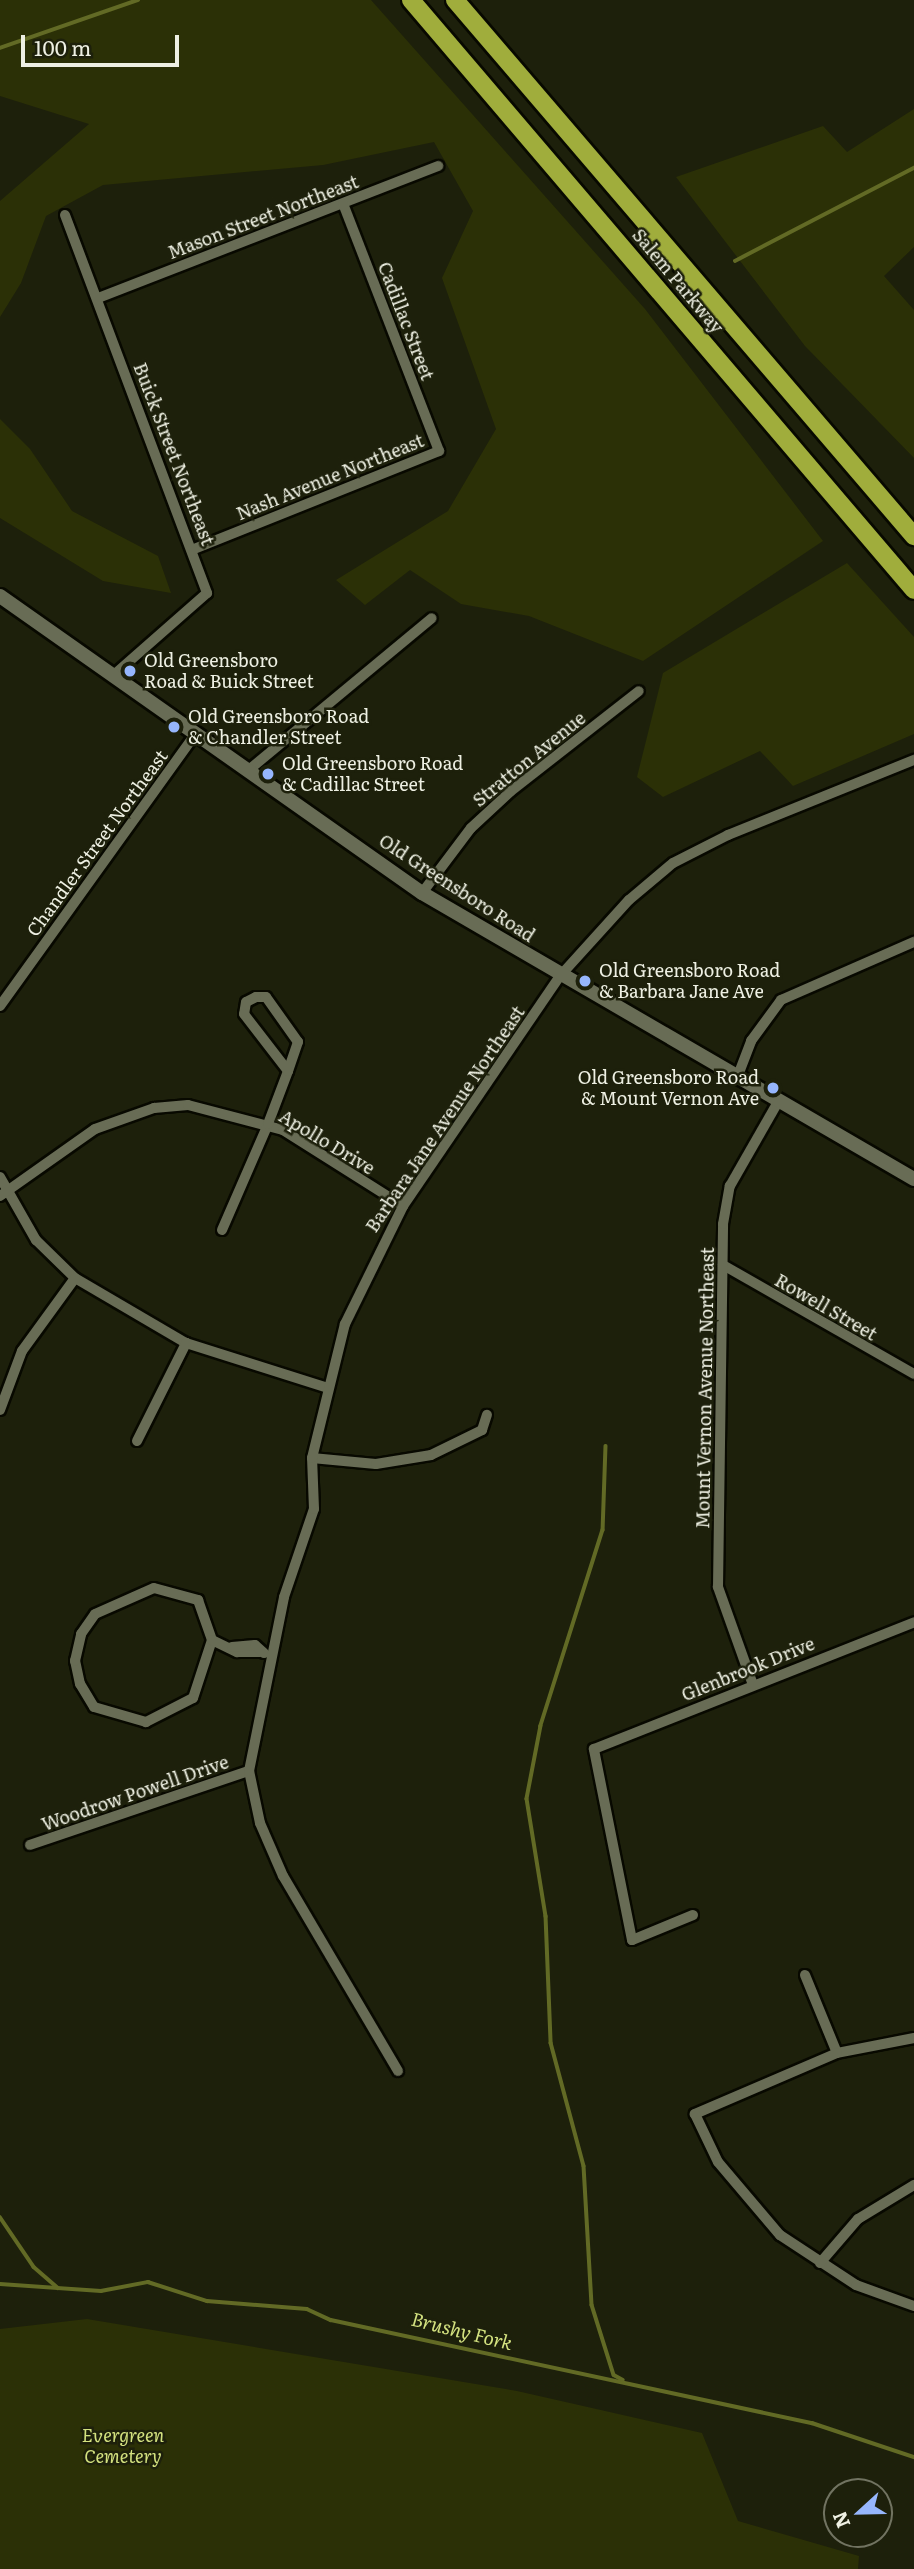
<!DOCTYPE html>
<style>
body{margin:0}
#map{position:relative;width:914px;height:2569px;overflow:hidden;background:#1d200b;font-family:Literata,serif}
div>[style]{position:absolute}
.green>*{inset:0;background:#2b3006}
.stream>*{height:3.5px;margin:-1.75px;padding:0 1.75px;transform-origin:1.75px;border-radius:1.75px;background:#626a25}
.roads{filter:drop-shadow(2px 0 #080900) drop-shadow(-2px 0 #080900) drop-shadow(0 2px #080900) drop-shadow(0 -2px #080900)}
.street>*{height:10px;margin:-5px;padding:0 5px;transform-origin:5px;border-radius:5px;background:#686c55}
.secondary>*{height:14px;margin:-7px;padding:0 7px;transform-origin:7px;border-radius:7px;background:#686c55}
.highway>*{height:18px;margin:-9px;padding:0 9px;transform-origin:9px;border-radius:9px;background:#a0ad3c}
.dots>*{width:19px;height:19px;translate:-50% -50%;box-sizing:border-box;border:4px solid #1d200b;border-radius:50%}
span{translate:-50% -50%;white-space:nowrap;text-align:center;line-height:1.15;-webkit-text-stroke:5px #1d200b;paint-order:stroke}
.street-label{font-size:18px;color:#eef0e3}
.poi-label{font-size:18px;color:#eef0e3}
.left{translate:0 -50%;text-align:left}
.right{translate:-100% -50%;text-align:right}
.park-label{font-size:18px;color:#d3e17f;font-style:italic}
.water-label{font-size:19px;color:#d4e280;font-style:italic}
.north{position:absolute;left:823px;top:2478px;width:70px;height:70px;box-sizing:border-box;background:#1d200b;border:2px solid #717361;border-radius:50%;rotate:248deg;font-size:19px;font-weight:700;line-height:28px;text-align:center;color:#eef0e3}
.north::after{content:'';display:block;margin:auto;width:24px;height:32px;background:#96b6fd;clip-path:polygon(50% 0,100% 100%,50% 72%,0 100%)}
.scale{position:absolute;left:21px;top:35px;width:158px;height:32px;box-sizing:border-box;border:4px solid #eef0e3;border-top:0;padding-left:9px;font-size:21px;line-height:24px;white-space:nowrap;color:#eef0e3;-webkit-text-stroke:5px #1d200b;paint-order:stroke}
</style>
<div id="map">
<div class="green">
<i style="clip-path:polygon(0 0,371px 0,645px 309px,823px 541px,643px 661px,529px 616px,461px 604px,410px 570px,365px 605px,336px 580px,448px 511px,496px 429px,442px 278px,473px 211px,434px 142px,323px 165px,103px 185px,46px 216px,21px 283px,0 317px,0 201px,89px 124px,0 96px)"></i>
<i style="clip-path:polygon(914px 109px,914px 247px,884px 276px,914px 310px,914px 458px,805px 346px,676px 177px,823px 126px,847px 152px)"></i>
<i style="clip-path:polygon(0 419px,30px 449px,72px 511px,158px 556px,171px 593px,103px 581px,0 518px)"></i>
<i style="clip-path:polygon(847px 563px,914px 637px,914px 734px,793px 786px,760px 751px,663px 797px,637px 777px,663px 673px)"></i>
<i style="clip-path:polygon(87px 2319px,517px 2391px,702px 2433px,738px 2521px,859px 2556px,858px 2569px,0 2569px,0 2329px)"></i>
</div>
<div class="stream">
<i style="left:0;top:48px;width:146px;rotate:-19.2deg"></i>
<i style="left:735px;top:261px;width:202px;rotate:-27.5deg"></i>
<i style="left:606px;top:1446px;width:84px;rotate:92deg"></i>
<i style="left:603px;top:1530px;width:206px;rotate:107.6deg"></i>
<i style="left:541px;top:1726px;width:74px;rotate:100.9deg"></i>
<i style="left:527px;top:1799px;width:119px;rotate:80.8deg"></i>
<i style="left:546px;top:1916px;width:127px;rotate:87.7deg"></i>
<i style="left:551px;top:2043px;width:127px;rotate:75deg"></i>
<i style="left:584px;top:2166px;width:139px;rotate:86.7deg"></i>
<i style="left:592px;top:2305px;width:73px;rotate:72.6deg"></i>
<i style="left:614px;top:2375px;width:10px;rotate:29deg"></i>
<i style="left:0;top:2217px;width:60px;rotate:55.8deg"></i>
<i style="left:34px;top:2267px;width:32px;rotate:41deg"></i>
<i style="left:0;top:2284px;width:101px;rotate:4deg"></i>
<i style="left:101px;top:2291px;width:48px;rotate:-10.8deg"></i>
<i style="left:148px;top:2282px;width:62px;rotate:17.9deg"></i>
<i style="left:207px;top:2301px;width:100px;rotate:4.6deg"></i>
<i style="left:307px;top:2309px;width:26px;rotate:25deg"></i>
<i style="left:331px;top:2320px;width:492px;rotate:12.1deg"></i>
<i style="left:812px;top:2423px;width:108px;rotate:18.4deg"></i>
</div>
<div class="roads">
<div class="street">
<i style="left:65px;top:215px;width:404px;rotate:69.4deg"></i>
<i style="left:207px;top:593px;width:120px;rotate:138.7deg"></i>
<i style="left:98px;top:298px;width:365px;rotate:-21.2deg"></i>
<i style="left:194px;top:549px;width:264px;rotate:-21.8deg"></i>
<i style="left:439px;top:451px;width:265px;rotate:-111.2deg"></i>
<i style="left:250px;top:769px;width:236px;rotate:-39.7deg"></i>
<i style="left:422px;top:893px;width:81px;rotate:-53deg"></i>
<i style="left:471px;top:828px;width:54px;rotate:-42.8deg"></i>
<i style="left:511px;top:791px;width:162px;rotate:-38deg"></i>
<i style="left:0;top:1006px;width:336px;rotate:-54.3deg"></i>
<i style="left:737px;top:1078px;width:40px;rotate:-69deg"></i>
<i style="left:751px;top:1041px;width:51px;rotate:-53.8deg"></i>
<i style="left:781px;top:1000px;width:145px;rotate:-23.6deg"></i>
<i style="left:0;top:1177px;width:73px;rotate:60.3deg"></i>
<i style="left:36px;top:1240px;width:54px;rotate:44.3deg"></i>
<i style="left:75px;top:1278px;width:129px;rotate:30.4deg"></i>
<i style="left:186px;top:1343px;width:149px;rotate:17.6deg"></i>
<i style="left:0;top:1196px;width:116px;rotate:-35.2deg"></i>
<i style="left:95px;top:1129px;width:63px;rotate:-19.6deg"></i>
<i style="left:154px;top:1108px;width:34px;rotate:-5deg"></i>
<i style="left:188px;top:1105px;width:98px;rotate:14.7deg"></i>
<i style="left:283px;top:1130px;width:142px;rotate:32.3deg"></i>
<i style="left:222px;top:1230px;width:116px;rotate:-66.5deg"></i>
<i style="left:268px;top:1124px;width:57px;rotate:-69.3deg"></i>
<i style="left:288px;top:1071px;width:31px;rotate:-71deg"></i>
<i style="left:298px;top:1042px;width:55px;rotate:-125.4deg"></i>
<i style="left:266px;top:997px;width:10px;rotate:180deg"></i>
<i style="left:256px;top:997px;width:11px;rotate:153deg"></i>
<i style="left:246px;top:1002px;width:12px;rotate:99deg"></i>
<i style="left:244px;top:1014px;width:72px;rotate:52.3deg"></i>
<i style="left:723px;top:1265px;width:220px;rotate:29.7deg"></i>
<i style="left:0;top:1410px;width:63px;rotate:-69.6deg"></i>
<i style="left:22px;top:1351px;width:90px;rotate:-54deg"></i>
<i style="left:137px;top:1441px;width:110px;rotate:-63.4deg"></i>
<i style="left:312px;top:1458px;width:64px;rotate:5.4deg"></i>
<i style="left:376px;top:1464px;width:56px;rotate:-9.3deg"></i>
<i style="left:431px;top:1455px;width:57px;rotate:-26.1deg"></i>
<i style="left:482px;top:1430px;width:16px;rotate:-72deg"></i>
<i style="left:212px;top:1640px;width:61px;rotate:108.1deg"></i>
<i style="left:193px;top:1698px;width:53px;rotate:152.9deg"></i>
<i style="left:146px;top:1722px;width:54px;rotate:-163.9deg"></i>
<i style="left:94px;top:1707px;width:27px;rotate:-121deg"></i>
<i style="left:80px;top:1684px;width:24px;rotate:-102deg"></i>
<i style="left:75px;top:1661px;width:28px;rotate:-77deg"></i>
<i style="left:81px;top:1634px;width:24px;rotate:-55deg"></i>
<i style="left:95px;top:1614px;width:64px;rotate:-23.8deg"></i>
<i style="left:154px;top:1588px;width:46px;rotate:15.3deg"></i>
<i style="left:198px;top:1600px;width:42px;rotate:70.7deg"></i>
<i style="left:212px;top:1640px;width:28px;rotate:26deg"></i>
<i style="left:237px;top:1652px;width:23px"></i>
<i style="left:232px;top:1647px;width:23px;rotate:-5deg"></i>
<i style="left:255px;top:1645px;width:12px;rotate:42deg"></i>
<i style="left:752px;top:1682px;width:101px;rotate:-109.7deg"></i>
<i style="left:718px;top:1587px;width:363px;rotate:-89.2deg"></i>
<i style="left:723px;top:1224px;width:39px;rotate:-80deg"></i>
<i style="left:730px;top:1186px;width:97px;rotate:-60.3deg"></i>
<i style="left:30px;top:1845px;width:231px;rotate:-18.7deg"></i>
<i style="left:693px;top:1915px;width:66px;rotate:157.7deg"></i>
<i style="left:632px;top:1940px;width:195px;rotate:-101.3deg"></i>
<i style="left:594px;top:1749px;width:344px;rotate:-21.6deg"></i>
<i style="left:805px;top:1975px;width:84px;rotate:67.7deg"></i>
<i style="left:914px;top:2038px;width:78px;rotate:169deg"></i>
<i style="left:837px;top:2053px;width:155px;rotate:156.8deg"></i>
<i style="left:695px;top:2114px;width:53px;rotate:64.4deg"></i>
<i style="left:718px;top:2162px;width:96px;rotate:49.7deg"></i>
<i style="left:780px;top:2235px;width:91px;rotate:33.3deg"></i>
<i style="left:856px;top:2285px;width:62px;rotate:19.9deg"></i>
<i style="left:398px;top:2071px;width:226px;rotate:-120.5deg"></i>
<i style="left:283px;top:1876px;width:58px;rotate:-113.5deg"></i>
<i style="left:260px;top:1823px;width:53px;rotate:-101.9deg"></i>
<i style="left:249px;top:1771px;width:177px;rotate:-78.6deg"></i>
<i style="left:284px;top:1597px;width:93px;rotate:-71.2deg"></i>
<i style="left:314px;top:1509px;width:51px;rotate:-92.2deg"></i>
<i style="left:312px;top:1458px;width:138px;rotate:-76.2deg"></i>
<i style="left:345px;top:1324px;width:131px;rotate:-63.8deg"></i>
<i style="left:403px;top:1206px;width:278px;rotate:-55.7deg"></i>
<i style="left:560px;top:976px;width:103px;rotate:-47.8deg"></i>
<i style="left:629px;top:900px;width:57px;rotate:-40.1deg"></i>
<i style="left:673px;top:863px;width:62px;rotate:-27deg"></i>
<i style="left:728px;top:835px;width:201px;rotate:-22deg"></i>
<i style="left:820px;top:2263px;width:58px;rotate:-49.2deg"></i>
<i style="left:858px;top:2219px;width:66px;rotate:-31.3deg"></i>
</div>
<div class="secondary">
<i style="left:0;top:596px;width:516px;rotate:35.14deg"></i>
<i style="left:422px;top:893px;width:569px;rotate:30.17deg"></i>
</div>
<div class="highway">
<i style="left:411px;top:0;width:775px;rotate:49.55deg"></i>
<i style="left:455px;top:0;width:706px;rotate:49.43deg"></i>
</div>
</div>
<div class="dots">
<i style="left:130px;top:671px;background:#96b6fd"></i>
<i style="left:174px;top:727px;background:#96b6fd"></i>
<i style="left:268px;top:774px;background:#96b6fd"></i>
<i style="left:585px;top:981px;background:#96b6fd"></i>
<i style="left:773px;top:1088px;background:#96b6fd"></i>
</div>
<div class="street-label">
<span style="left:263px;top:217px;rotate:-21deg">Mason Street Northeast</span>
<span style="left:678px;top:281px;rotate:50deg">Salem Parkway</span>
<span style="left:406px;top:321px;rotate:69deg">Cadillac Street</span>
<span style="left:174px;top:454px;rotate:69deg">Buick Street Northeast</span>
<span style="left:330px;top:477px;rotate:-22deg">Nash Avenue Northeast</span>
<span style="left:529px;top:759px;rotate:-39deg">Stratton Avenue</span>
<span style="left:97px;top:843px;rotate:-54deg">Chandler Street Northeast</span>
<span style="left:457px;top:888px;rotate:33deg">Old Greensboro Road</span>
<span style="left:445px;top:1119px;rotate:-56deg">Barbara Jane Avenue Northeast</span>
<span style="left:327px;top:1142px;rotate:31deg">Apollo Drive</span>
<span style="left:826px;top:1307px;rotate:30deg">Rowell Street</span>
<span style="left:705px;top:1388px;rotate:-89deg">Mount Vernon Avenue Northeast</span>
<span style="left:748px;top:1669px;rotate:-22deg">Glenbrook Drive</span>
<span style="left:135px;top:1793px;rotate:-19deg">Woodrow Powell Drive</span>
</div>
<div class="poi-label">
<span class="left" style="left:144px;top:671px">Old Greensboro<br>Road &amp; Buick Street</span>
<span class="left" style="left:188px;top:727px">Old Greensboro Road<br>&amp; Chandler Street</span>
<span class="left" style="left:282px;top:774px">Old Greensboro Road<br>&amp; Cadillac Street</span>
<span class="left" style="left:599px;top:981px">Old Greensboro Road<br>&amp; Barbara Jane Ave</span>
<span class="right" style="left:759px;top:1088px">Old Greensboro Road<br>&amp; Mount Vernon Ave</span>
</div>
<div class="park-label">
<span style="left:123px;top:2446px">Evergreen<br>Cemetery</span>
</div>
<div class="water-label">
<span style="left:462px;top:2331px;rotate:14deg">Brushy Fork</span>
</div>
<div class="north">N</div>
<div class="scale">100 m</div>
</div>
